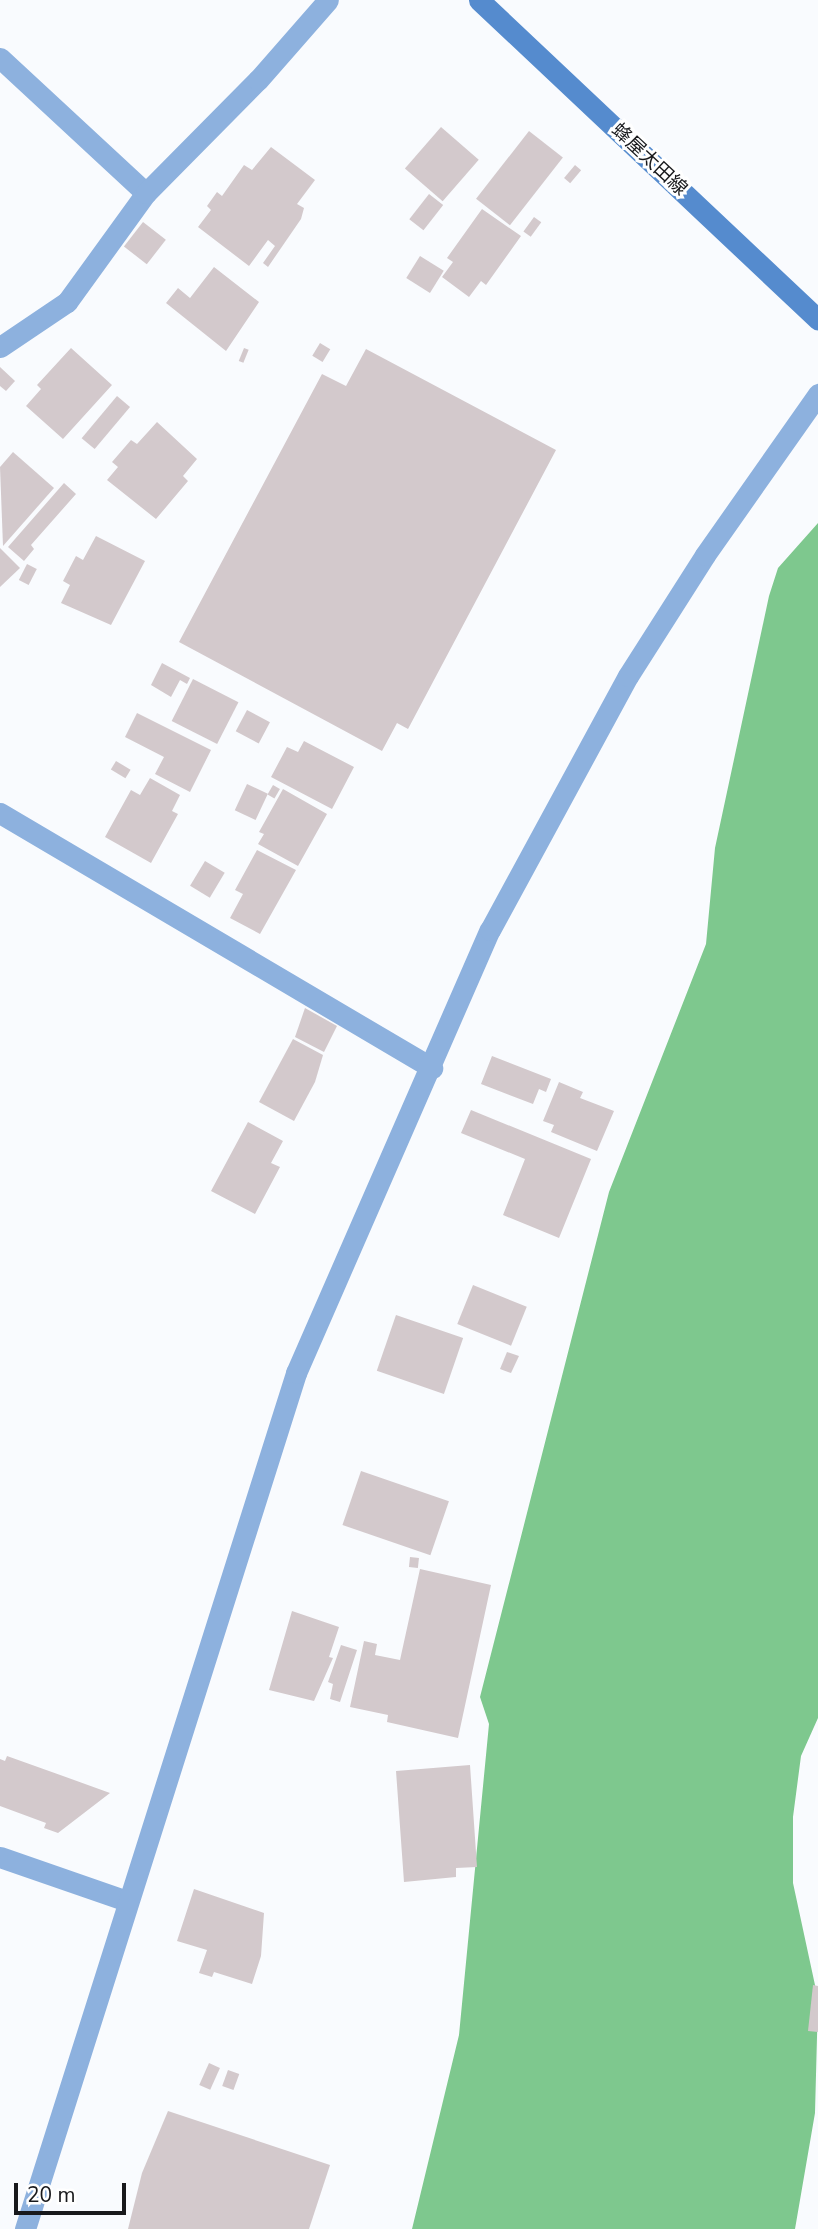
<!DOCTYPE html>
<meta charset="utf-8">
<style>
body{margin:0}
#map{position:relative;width:818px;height:2229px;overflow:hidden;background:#f9fbfe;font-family:"Nunito Sans","Noto Sans JP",sans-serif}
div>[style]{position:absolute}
.forest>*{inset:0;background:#7ec88e}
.building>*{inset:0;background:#d3c9cc;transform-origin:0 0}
.service>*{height:21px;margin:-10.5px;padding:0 10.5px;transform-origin:10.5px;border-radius:10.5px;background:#8db1de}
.minor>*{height:21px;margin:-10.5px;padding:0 10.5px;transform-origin:10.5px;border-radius:10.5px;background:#8db1de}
.tertiary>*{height:21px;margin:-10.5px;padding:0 10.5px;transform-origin:10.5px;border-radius:10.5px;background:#8db1de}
.secondary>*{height:21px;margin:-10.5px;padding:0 10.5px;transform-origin:10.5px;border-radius:10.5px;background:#558bce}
span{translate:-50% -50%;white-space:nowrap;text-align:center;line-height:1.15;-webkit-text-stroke:6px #fff;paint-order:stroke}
.street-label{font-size:19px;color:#18191c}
.scale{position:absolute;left:14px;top:2183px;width:112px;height:32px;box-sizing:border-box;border:4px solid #18191c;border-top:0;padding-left:9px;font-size:21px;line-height:24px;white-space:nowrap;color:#18191c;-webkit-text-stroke:5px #fff;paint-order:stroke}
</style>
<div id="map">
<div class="forest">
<i style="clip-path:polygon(818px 523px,818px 1718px,801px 1756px,793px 1817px,793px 1883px,818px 1999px,815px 2113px,795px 2229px,412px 2229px,459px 2035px,489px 1724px,480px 1697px,609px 1192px,706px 944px,715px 848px,769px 596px,778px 568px)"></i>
</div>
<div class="building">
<i style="left:441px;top:127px;width:50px;height:55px;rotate:41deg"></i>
<i style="left:529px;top:131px;width:43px;height:86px;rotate:38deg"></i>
<i style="clip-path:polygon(271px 147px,315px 180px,291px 212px,297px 204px,304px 208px,301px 219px,268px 267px,263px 263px,275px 246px,268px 240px,249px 266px,198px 227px,211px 210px,207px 206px,217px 192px,222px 196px,244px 165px,252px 170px)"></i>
<i style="left:575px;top:165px;width:8px;height:17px;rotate:40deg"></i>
<i style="left:429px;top:194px;width:18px;height:32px;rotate:38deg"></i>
<i style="clip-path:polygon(482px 209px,521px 236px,486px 285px,481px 281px,469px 297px,442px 277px,453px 262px,447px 258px)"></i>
<i style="left:534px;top:217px;width:9px;height:18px;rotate:36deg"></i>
<i style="left:143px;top:222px;width:29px;height:31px;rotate:38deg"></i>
<i style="left:420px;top:256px;width:28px;height:26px;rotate:32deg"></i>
<i style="clip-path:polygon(214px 267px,259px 302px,226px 351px,166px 303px,178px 288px,190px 298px)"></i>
<i style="left:320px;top:343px;width:12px;height:15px;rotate:31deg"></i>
<i style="clip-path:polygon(71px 348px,112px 385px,63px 439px,26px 406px,41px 389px,37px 385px)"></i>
<i style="left:244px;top:348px;width:5px;height:14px;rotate:22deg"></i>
<i style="clip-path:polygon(366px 349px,556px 450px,408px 729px,397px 723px,382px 751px,179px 642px,322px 374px,346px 386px)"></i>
<i style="clip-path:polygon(0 367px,15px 381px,6px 391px,0 386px)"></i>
<i style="left:117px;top:396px;width:17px;height:55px;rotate:40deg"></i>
<i style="clip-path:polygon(157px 422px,197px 459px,183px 476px,188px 481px,156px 519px,107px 480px,118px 467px,112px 462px,131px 440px,137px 444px)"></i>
<i style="clip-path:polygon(13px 452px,54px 488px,3px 546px,0 467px)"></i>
<i style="clip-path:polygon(64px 483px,76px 494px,31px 545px,34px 549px,24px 561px,8px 547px)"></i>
<i style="clip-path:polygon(96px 536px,145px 561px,111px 625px,61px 603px,70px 585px,63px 581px,76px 556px,83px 560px)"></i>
<i style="clip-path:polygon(0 548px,20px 568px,0 587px)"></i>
<i style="left:27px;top:564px;width:11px;height:18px;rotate:27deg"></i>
<i style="clip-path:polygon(162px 663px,190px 678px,187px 684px,180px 680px,171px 697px,151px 685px)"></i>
<i style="left:193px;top:679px;width:51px;height:47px;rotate:27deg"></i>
<i style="left:247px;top:710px;width:26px;height:24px;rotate:28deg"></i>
<i style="clip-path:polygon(137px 713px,211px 750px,190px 792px,155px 774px,164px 757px,125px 737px)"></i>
<i style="clip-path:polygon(304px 741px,354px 767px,332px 809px,271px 777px,287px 747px,298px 752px)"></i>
<i style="left:116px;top:761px;width:17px;height:10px;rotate:31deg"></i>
<i style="clip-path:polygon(150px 778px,180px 795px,172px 811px,178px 814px,151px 863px,105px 837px,131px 790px,140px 795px)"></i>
<i style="left:247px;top:784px;width:23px;height:29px;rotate:25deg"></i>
<i style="left:273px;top:785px;width:8px;height:11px;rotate:30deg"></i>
<i style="clip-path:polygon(283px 789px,327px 814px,298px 866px,258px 844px,264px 834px,259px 832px)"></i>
<i style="clip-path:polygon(257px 850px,296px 870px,260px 934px,230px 918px,243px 894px,235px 890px)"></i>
<i style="left:205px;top:861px;width:23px;height:29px;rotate:31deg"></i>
<i style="clip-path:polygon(305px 1008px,337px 1026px,324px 1052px,295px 1037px)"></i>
<i style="clip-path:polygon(293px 1039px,323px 1055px,315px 1082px,294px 1121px,259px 1102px)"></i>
<i style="clip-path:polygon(492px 1056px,551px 1079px,546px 1092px,539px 1089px,533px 1104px,481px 1084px)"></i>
<i style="clip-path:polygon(559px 1082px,583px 1092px,580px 1098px,614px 1111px,597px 1151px,551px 1132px,554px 1125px,543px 1121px)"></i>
<i style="clip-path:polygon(471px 1110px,591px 1159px,559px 1238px,503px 1215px,525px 1159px,461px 1133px)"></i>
<i style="clip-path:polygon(248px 1122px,283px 1141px,271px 1163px,280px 1167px,255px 1214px,211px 1191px)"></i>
<i style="left:473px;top:1285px;width:58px;height:42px;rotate:22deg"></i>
<i style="left:396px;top:1315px;width:71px;height:59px;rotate:19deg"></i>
<i style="clip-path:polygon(507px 1352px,519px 1356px,511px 1373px,500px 1369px)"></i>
<i style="left:361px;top:1471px;width:93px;height:57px;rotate:19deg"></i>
<i style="left:410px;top:1557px;width:9px;height:10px;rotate:6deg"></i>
<i style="clip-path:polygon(420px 1569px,491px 1585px,458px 1738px,387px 1722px,388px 1715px,350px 1707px,364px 1641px,377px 1644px,375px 1655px,400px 1660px)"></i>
<i style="clip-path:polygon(292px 1611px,339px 1627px,329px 1657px,333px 1658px,314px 1701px,269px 1690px)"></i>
<i style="clip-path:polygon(341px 1645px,357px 1650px,340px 1702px,330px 1699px,333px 1684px,328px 1682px)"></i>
<i style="clip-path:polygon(7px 1756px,63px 1776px,110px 1793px,58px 1833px,44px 1828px,46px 1823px,0 1806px,0 1759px,5px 1761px)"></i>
<i style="clip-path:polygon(470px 1765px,477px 1867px,456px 1868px,456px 1877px,404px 1882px,396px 1771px)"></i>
<i style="clip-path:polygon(194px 1889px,264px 1913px,261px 1956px,252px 1984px,214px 1972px,212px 1977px,199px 1973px,207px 1950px,177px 1941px)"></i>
<i style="clip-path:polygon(813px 1985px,818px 1986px,818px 2032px,808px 2031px)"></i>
<i style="left:209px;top:2063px;width:12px;height:24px;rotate:24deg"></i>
<i style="left:228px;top:2070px;width:12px;height:17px;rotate:20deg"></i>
<i style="clip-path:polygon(168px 2111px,330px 2165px,309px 2229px,128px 2229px,142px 2173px)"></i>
</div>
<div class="service">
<i style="left:0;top:58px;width:199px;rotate:42.8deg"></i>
</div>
<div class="minor">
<i style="left:0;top:347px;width:81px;rotate:-33.9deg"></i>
<i style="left:67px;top:302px;width:135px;rotate:-54.1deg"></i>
<i style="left:146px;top:193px;width:159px;rotate:-45.3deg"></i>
<i style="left:258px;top:80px;width:106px;rotate:-48.8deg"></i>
<i style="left:0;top:813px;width:502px;rotate:30.55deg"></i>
<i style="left:0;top:1857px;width:134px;rotate:19.1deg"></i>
</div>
<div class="tertiary">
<i style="left:25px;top:2229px;width:898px;rotate:-72.43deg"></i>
<i style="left:296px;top:1373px;width:484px;rotate:-66.4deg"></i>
<i style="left:490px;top:930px;width:289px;rotate:-61.5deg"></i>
<i style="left:628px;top:676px;width:143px;rotate:-57.5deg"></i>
<i style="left:705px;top:555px;width:197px;rotate:-54.9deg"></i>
</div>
<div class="secondary">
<i style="left:479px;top:0;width:466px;rotate:43.3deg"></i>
</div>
<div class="street-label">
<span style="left:649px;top:160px;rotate:43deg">蜂屋太田線</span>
</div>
<div class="scale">20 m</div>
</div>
